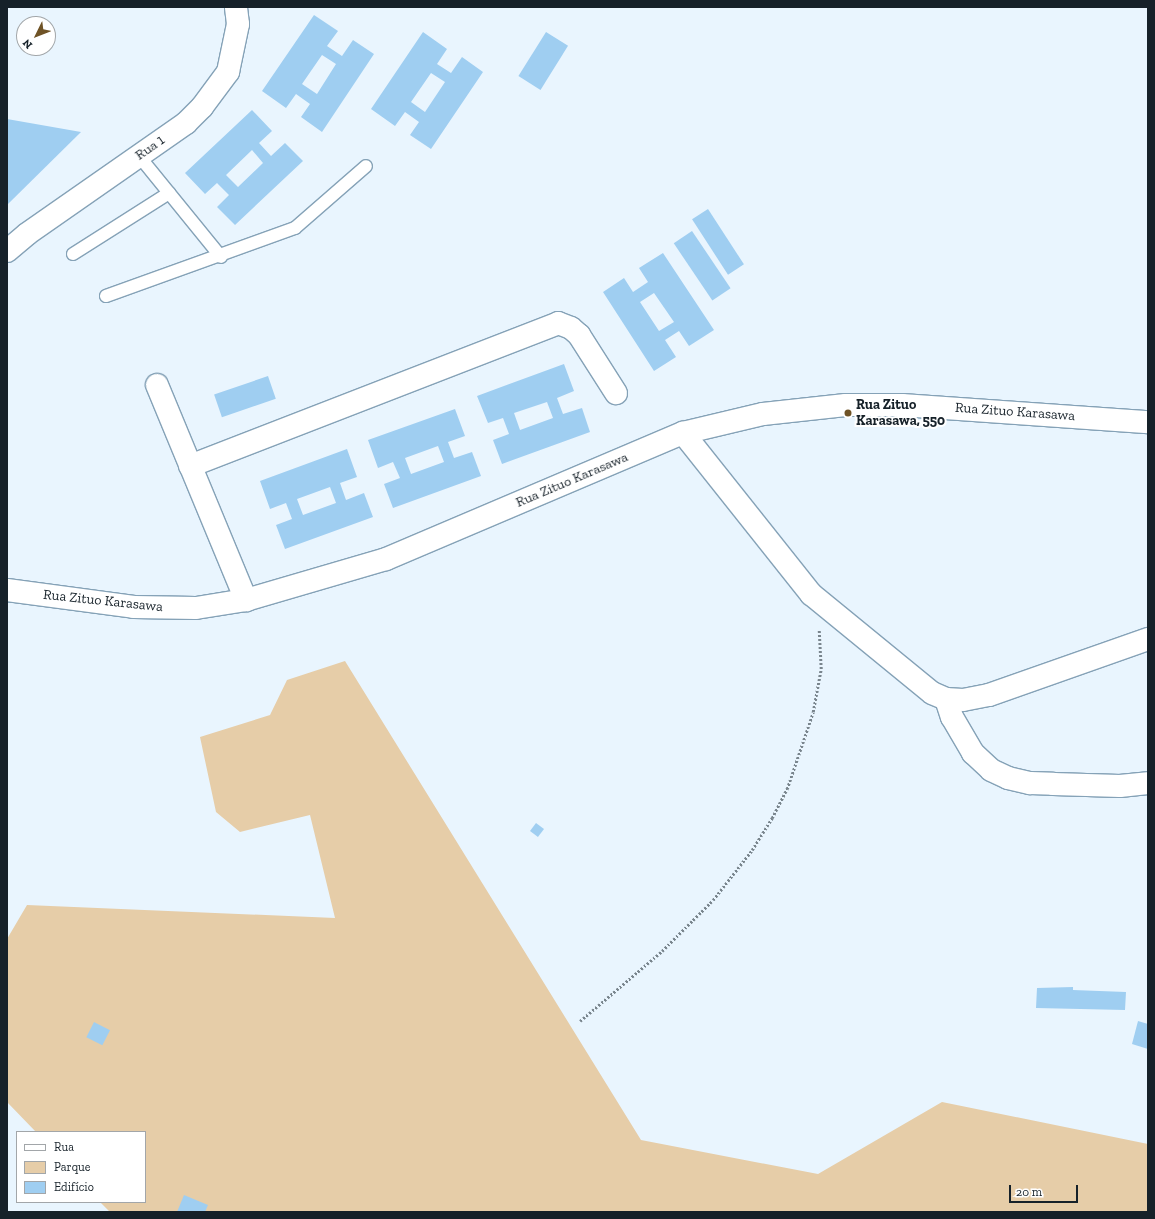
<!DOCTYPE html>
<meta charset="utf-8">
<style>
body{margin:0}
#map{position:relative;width:1155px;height:1219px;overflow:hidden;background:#e9f5fe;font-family:"Zilla Slab",serif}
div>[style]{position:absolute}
.green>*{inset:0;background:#e6cda8}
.building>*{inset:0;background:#9fcef1;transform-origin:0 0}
.path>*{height:2.5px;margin-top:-1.25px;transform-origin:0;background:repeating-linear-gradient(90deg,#79858d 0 2px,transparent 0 4px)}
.roads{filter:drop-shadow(1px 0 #85a2b7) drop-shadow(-1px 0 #85a2b7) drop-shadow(0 1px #85a2b7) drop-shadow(0 -1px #85a2b7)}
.service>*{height:12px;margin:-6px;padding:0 6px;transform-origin:6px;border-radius:6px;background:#fff}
.minor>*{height:22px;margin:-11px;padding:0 11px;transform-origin:11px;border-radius:11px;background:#fff}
.dots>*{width:11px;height:11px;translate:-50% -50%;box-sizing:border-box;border:2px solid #fff;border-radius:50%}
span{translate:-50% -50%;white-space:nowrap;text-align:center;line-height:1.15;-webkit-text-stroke:4px #fff;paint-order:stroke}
.street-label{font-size:14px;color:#162129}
.poi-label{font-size:14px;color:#162129;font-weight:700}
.left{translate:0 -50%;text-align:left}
.frame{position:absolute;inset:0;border:8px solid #162129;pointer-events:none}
.legend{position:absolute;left:16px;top:1131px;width:130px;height:72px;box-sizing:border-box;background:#fff;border:1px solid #a2a6a9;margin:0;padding:5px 7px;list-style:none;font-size:12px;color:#162129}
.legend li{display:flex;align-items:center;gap:8px;height:20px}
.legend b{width:20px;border:1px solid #a2a6a9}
.north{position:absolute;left:16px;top:16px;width:40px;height:40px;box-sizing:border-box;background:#fff;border:1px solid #a2a6a9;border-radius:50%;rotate:227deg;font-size:11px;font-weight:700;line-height:16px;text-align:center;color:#162129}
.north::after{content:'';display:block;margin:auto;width:14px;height:18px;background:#6f5326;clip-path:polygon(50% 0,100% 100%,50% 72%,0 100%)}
.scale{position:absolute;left:1009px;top:1185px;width:69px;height:18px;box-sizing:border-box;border:2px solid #162129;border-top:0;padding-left:5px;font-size:12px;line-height:14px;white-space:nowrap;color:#162129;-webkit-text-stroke:3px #fff;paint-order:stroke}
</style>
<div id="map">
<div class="green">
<i style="clip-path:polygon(345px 661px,641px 1140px,818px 1174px,942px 1102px,1148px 1144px,1148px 1212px,110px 1212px,100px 1202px,145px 1202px,145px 1132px,36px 1132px,7px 1102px,7px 939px,27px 905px,335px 918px,310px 815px,240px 832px,216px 812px,200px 737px,270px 715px,287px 680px)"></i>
</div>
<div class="building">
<i style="clip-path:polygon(evenodd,314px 15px,338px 31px,327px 46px,342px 56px,353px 40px,374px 54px,322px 132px,301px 117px,310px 104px,296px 94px,286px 108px,262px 91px,314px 15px,322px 55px,336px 64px,317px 94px,302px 84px,322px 55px)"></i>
<i style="clip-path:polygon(evenodd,423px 32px,447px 49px,437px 64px,451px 73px,462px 57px,483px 72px,431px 149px,410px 135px,419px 122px,405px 112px,395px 126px,371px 109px,423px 32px,431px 73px,445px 82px,425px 112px,411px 102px,431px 73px)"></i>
<i style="left:546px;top:32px;width:26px;height:52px;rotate:32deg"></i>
<i style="clip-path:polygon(evenodd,252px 110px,272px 131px,259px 143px,271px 156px,285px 143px,303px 161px,235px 225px,217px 207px,229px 195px,217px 183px,205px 194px,185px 173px,252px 110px,252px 150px,263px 163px,238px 187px,226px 175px,252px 150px)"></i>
<i style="clip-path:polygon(7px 119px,81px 132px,7px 205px)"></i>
<i style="left:708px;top:209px;width:66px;height:19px;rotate:57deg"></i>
<i style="left:692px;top:231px;width:69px;height:22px;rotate:56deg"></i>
<i style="clip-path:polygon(evenodd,663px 253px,714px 330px,689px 346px,679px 331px,665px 340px,676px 357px,654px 371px,603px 292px,624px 278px,633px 292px,648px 282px,639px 268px,663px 253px,654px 293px,674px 322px,659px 331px,640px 302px,654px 293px)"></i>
<i style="clip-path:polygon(evenodd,564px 364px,574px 391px,557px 398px,563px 414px,582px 408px,590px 432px,502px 464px,493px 440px,509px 434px,503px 418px,488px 423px,477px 396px,564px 364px,547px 402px,553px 418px,520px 430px,514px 413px,547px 402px)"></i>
<i style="left:268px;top:376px;width:24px;height:57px;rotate:71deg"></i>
<i style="clip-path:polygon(evenodd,455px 409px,465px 436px,448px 442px,454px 458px,472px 452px,481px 476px,393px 508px,384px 484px,400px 478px,393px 462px,378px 468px,368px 440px,455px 409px,438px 446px,444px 462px,411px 474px,405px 458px,438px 446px)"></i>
<i style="clip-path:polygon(evenodd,347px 449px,357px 477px,340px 483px,346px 500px,364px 493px,373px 517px,285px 549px,276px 525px,292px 519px,286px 503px,270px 509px,260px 481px,347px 449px,330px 487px,336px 503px,303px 515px,297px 499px,330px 487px)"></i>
<i style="left:536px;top:823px;width:10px;height:10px;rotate:37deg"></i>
<i style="clip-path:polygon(1073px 987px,1073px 990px,1126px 992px,1125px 1010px,1036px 1008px,1037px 988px)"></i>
<i style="clip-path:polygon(1138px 1021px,1148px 1024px,1148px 1049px,1132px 1044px)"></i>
<i style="left:94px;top:1022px;width:18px;height:17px;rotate:27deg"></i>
<i style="clip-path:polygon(184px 1195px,208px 1205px,205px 1212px,177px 1212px)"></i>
</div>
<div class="path">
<i style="left:580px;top:1021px;width:108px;rotate:-40.5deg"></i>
<i style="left:662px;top:951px;width:72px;rotate:-45deg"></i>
<i style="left:713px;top:900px;width:63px;rotate:-52deg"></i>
<i style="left:752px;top:850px;width:38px;rotate:-58deg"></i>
<i style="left:772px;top:818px;width:33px;rotate:-63deg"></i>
<i style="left:787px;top:789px;width:81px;rotate:-71.3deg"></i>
<i style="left:813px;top:712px;width:44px;rotate:-79.5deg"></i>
<i style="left:821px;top:669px;width:39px;rotate:-93deg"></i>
</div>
<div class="roads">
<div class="service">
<i style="left:139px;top:156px;width:130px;rotate:50.9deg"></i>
<i style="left:73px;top:254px;width:114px;rotate:-32.4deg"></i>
<i style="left:106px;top:296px;width:201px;rotate:-19.8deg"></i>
<i style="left:295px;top:228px;width:94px;rotate:-41.1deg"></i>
</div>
<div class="minor">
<i style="left:7px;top:251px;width:26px;rotate:-40deg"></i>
<i style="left:27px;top:234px;width:194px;rotate:-34.9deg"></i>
<i style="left:186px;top:123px;width:23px;rotate:-45deg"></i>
<i style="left:202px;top:107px;width:44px;rotate:-53.4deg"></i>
<i style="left:228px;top:72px;width:49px;rotate:-78.2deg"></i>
<i style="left:238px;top:24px;width:17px;rotate:-97deg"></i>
<i style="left:157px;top:385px;width:233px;rotate:67.5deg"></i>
<i style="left:683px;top:433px;width:206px;rotate:51.5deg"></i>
<i style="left:811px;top:594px;width:156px;rotate:39.3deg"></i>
<i style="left:932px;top:693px;width:15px;rotate:23deg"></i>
<i style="left:946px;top:699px;width:17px;rotate:3deg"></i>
<i style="left:963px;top:700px;width:26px;rotate:-11deg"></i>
<i style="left:989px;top:695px;width:169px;rotate:-19.4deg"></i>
<i style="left:190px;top:466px;width:395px;rotate:-21.2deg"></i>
<i style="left:558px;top:323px;width:14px;rotate:21deg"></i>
<i style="left:571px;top:328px;width:11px;rotate:41deg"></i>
<i style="left:579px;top:335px;width:69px;rotate:57.5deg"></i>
<i style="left:7px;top:590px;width:128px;rotate:7.6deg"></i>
<i style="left:134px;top:607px;width:62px;rotate:0.9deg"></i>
<i style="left:196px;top:608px;width:51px;rotate:-9.1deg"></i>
<i style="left:246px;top:600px;width:146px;rotate:-16.3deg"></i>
<i style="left:386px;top:559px;width:323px;rotate:-23deg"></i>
<i style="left:683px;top:433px;width:82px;rotate:-13.4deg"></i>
<i style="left:763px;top:414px;width:83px;rotate:-6.2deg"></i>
<i style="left:846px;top:405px;width:56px"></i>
<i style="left:902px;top:405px;width:247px;rotate:4deg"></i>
<i style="left:946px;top:699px;width:19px;rotate:72deg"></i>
<i style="left:952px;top:717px;width:42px;rotate:59.7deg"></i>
<i style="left:973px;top:753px;width:25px;rotate:43deg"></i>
<i style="left:991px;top:770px;width:19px;rotate:25deg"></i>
<i style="left:1008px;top:778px;width:23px;rotate:13deg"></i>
<i style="left:1030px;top:783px;width:23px;rotate:2deg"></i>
<i style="left:1053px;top:784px;width:67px;rotate:1.7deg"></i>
<i style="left:1120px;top:786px;width:28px;rotate:-6deg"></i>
</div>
</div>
<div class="dots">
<i style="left:848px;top:413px;background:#6f5326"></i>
</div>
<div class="street-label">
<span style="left:150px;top:148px;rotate:-35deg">Rua 1</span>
<span style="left:1015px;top:412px;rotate:4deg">Rua Zituo Karasawa</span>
<span style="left:572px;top:480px;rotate:-23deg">Rua Zituo Karasawa</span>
<span style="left:103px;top:601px;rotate:6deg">Rua Zituo Karasawa</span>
</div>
<div class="poi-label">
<span class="left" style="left:856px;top:413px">Rua Zituo<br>Karasawa, 550</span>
</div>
<div class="frame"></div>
<ul class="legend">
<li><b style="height:5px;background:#fff"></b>Rua</li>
<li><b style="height:11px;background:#e6cda8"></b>Parque</li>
<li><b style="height:11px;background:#9fcef1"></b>Edifício</li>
</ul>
<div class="north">N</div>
<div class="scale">20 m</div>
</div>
